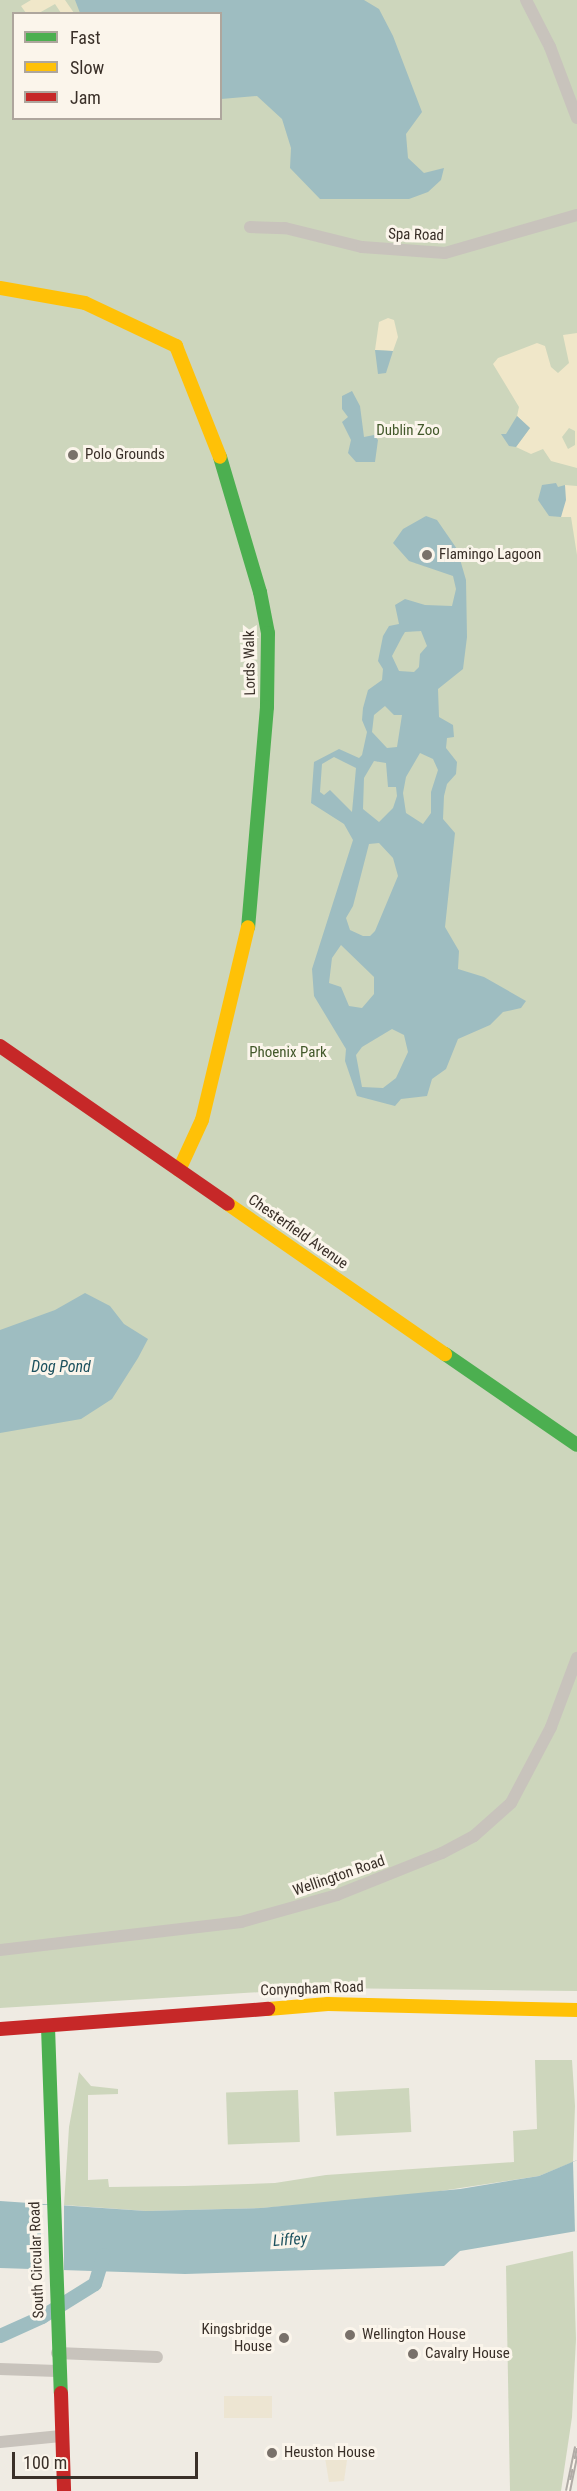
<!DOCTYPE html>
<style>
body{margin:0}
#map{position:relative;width:577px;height:2491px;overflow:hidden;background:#efebe3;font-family:"Roboto Condensed",sans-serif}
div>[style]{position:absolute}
.green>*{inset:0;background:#cdd6bc;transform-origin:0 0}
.sand>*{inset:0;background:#f0e7c9}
.plaza>*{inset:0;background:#ede5d2;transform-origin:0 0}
.water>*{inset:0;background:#9ebdc1}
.pier>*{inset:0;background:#efebe3;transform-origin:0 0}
.canal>*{height:14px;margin:-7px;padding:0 7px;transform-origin:7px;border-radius:7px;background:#9ebdc1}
.street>*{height:12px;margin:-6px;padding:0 6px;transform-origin:6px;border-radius:6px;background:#c8c3bc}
.fast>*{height:14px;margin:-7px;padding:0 7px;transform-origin:7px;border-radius:7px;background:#4caf50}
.slow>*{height:14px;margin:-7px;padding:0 7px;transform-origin:7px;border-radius:7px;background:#ffc107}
.jam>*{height:14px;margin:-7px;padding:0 7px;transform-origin:7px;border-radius:7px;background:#c62828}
.rail>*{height:6px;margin-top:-3px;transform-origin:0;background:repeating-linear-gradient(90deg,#fbf5eb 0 11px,#b0aba6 0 22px);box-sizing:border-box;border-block:2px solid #b0aba6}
.dots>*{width:16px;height:16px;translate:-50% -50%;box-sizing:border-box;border:3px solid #fbf5eb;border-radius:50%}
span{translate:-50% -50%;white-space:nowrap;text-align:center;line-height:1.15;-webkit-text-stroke:6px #fbf5eb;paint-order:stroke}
.street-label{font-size:15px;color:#3a3029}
.park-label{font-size:15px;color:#43592b}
.poi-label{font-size:15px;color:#3a3029}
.left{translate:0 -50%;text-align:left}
.right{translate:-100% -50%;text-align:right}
.water-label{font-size:16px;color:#1c515e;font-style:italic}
.legend{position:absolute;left:12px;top:12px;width:210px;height:108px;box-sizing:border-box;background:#fbf5eb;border:2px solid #aea69d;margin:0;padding:8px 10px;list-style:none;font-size:18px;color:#3a3029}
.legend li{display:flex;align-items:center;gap:12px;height:30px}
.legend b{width:30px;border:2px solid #aea69d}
.scale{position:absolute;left:12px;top:2452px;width:186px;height:27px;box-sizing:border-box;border:3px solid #3a3029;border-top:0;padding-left:8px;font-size:18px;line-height:21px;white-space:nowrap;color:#3a3029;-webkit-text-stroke:4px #fbf5eb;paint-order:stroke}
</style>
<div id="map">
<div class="green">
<i style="clip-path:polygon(evenodd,0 0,577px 0,577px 1991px,327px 1988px,0 2008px,0 0,14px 14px,220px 14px,220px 118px,14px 118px,14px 14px)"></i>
<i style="clip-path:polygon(535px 2060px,572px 2060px,575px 2106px,573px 2162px,539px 2176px,401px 2197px,261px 2208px,146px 2211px,64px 2205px,69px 2127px,79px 2072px,91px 2086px,118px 2089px,118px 2094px,88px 2095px,88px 2180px,108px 2179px,109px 2187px,185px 2186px,275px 2183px,326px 2175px,514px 2162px,513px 2131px,537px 2129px)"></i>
<i style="left:409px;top:2088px;width:44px;height:75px;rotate:87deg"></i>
<i style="left:298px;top:2090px;width:52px;height:72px;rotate:88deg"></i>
<i style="clip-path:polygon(573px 2251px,576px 2339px,572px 2417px,561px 2491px,510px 2491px,506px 2266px)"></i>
</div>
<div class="sand">
<i style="clip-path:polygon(31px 0,65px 0,74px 13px,61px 13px,55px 4px,39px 13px,26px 13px,21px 6px)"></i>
<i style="clip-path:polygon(388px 318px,394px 320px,398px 337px,393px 351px,375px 350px,379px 322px)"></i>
<i style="clip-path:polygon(evenodd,577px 333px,577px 468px,551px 461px,543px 449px,531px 454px,516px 447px,530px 428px,517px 416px,519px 407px,493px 364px,498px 358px,537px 343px,545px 346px,551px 367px,558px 373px,569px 363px,563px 335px,577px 333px,569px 428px,575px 431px,575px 445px,568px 449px,562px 437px,569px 428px)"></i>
<i style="clip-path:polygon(565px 485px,577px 486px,577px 555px,571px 517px,561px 517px)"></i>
</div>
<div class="plaza">
<i style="left:272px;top:2396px;width:22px;height:48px;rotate:90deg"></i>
<i style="clip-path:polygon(325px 2458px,347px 2460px,344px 2481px,329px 2482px)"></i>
</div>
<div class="water">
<i style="clip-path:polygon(75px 0,364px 0,379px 9px,393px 36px,422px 112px,406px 134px,408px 158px,424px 173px,444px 168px,441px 180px,428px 192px,409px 199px,320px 199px,290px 168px,291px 148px,282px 119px,257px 96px,221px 99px,220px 14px,80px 13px)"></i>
<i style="clip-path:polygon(375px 350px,393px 351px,386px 373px,378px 374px)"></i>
<i style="clip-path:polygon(352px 391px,360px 406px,364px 437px,374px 435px,378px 440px,375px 462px,356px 462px,348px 453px,351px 440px,342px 422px,348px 417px,342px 409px,342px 396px)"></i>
<i style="clip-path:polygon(517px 416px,530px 428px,516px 447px,509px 446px,501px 434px,506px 434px)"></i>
<i style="clip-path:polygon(556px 483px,558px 487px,565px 485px,566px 500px,561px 517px,549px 516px,538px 500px,542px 485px)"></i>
<i style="clip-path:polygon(evenodd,426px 516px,437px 520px,457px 549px,466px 580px,467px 637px,463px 669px,438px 689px,439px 717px,453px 725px,454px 737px,447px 738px,446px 748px,457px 762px,456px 774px,447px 784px,444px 796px,443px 819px,455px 833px,445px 927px,459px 951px,458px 969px,484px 977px,526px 1001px,521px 1008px,503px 1012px,490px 1025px,458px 1039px,446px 1069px,432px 1079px,427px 1096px,401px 1099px,395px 1106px,357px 1096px,345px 1061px,346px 1049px,314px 996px,312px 969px,353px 840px,344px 824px,311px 803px,314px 762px,339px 749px,359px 758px,362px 755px,367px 732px,362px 720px,363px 708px,368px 690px,382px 680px,383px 669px,378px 661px,383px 636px,389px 626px,399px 624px,395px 605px,405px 599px,425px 605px,452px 606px,456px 589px,453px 576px,409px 561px,393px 543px,403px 529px,426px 516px,421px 631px,427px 646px,420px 654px,419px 667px,414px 672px,399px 671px,392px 656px,402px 637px,405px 632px,421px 631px,426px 516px,385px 706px,394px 715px,402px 715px,397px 747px,387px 748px,372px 732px,374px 715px,385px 706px,426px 516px,420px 753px,433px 759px,438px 770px,431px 792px,431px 813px,423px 824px,406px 813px,403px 793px,406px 777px,420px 753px,426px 516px,334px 757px,356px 768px,352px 812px,330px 790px,324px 795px,320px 792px,322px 764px,334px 757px,426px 516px,374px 761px,386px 763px,388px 787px,396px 787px,397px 796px,393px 808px,379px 822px,363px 809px,364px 778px,374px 761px,426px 516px,379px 843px,393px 858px,398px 876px,375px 931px,370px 936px,363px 936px,350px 930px,346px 918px,353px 906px,369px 844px,379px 843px,426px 516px,341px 945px,374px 977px,374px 994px,362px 1008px,349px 1006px,341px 987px,329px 983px,332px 958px,341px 945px,426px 516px,392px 1029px,404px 1035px,408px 1052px,396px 1078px,383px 1088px,362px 1087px,356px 1055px,362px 1047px,392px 1029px)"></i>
<i style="clip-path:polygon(85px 1293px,110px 1306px,124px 1324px,148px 1339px,138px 1358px,112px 1399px,81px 1419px,0 1433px,0 1330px,55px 1310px)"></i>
<i style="clip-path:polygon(577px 2160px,577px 2231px,460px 2251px,444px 2266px,185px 2274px,0 2268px,0 2201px,146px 2211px,261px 2208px,460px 2189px,539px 2176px)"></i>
</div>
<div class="pier">
<i style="clip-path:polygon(577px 2160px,577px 2231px,575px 2232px,573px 2162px)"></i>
<i style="left:41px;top:2205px;width:23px;height:66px"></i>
</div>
<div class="canal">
<i style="left:0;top:2336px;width:46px;rotate:-24.3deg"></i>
<i style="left:42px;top:2317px;width:62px;rotate:-31.9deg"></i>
<i style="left:95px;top:2284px;width:30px;rotate:-73deg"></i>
</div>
<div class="street">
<i style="left:526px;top:0;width:53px;rotate:62.9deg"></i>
<i style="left:550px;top:47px;width:76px;rotate:69.2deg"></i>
<i style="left:250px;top:227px;width:35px;rotate:2deg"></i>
<i style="left:285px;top:228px;width:79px;rotate:13.9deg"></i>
<i style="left:362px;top:247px;width:83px;rotate:4.1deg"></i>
<i style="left:445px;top:253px;width:137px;rotate:-16.1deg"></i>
<i style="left:0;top:1950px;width:243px;rotate:-6.6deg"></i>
<i style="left:241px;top:1922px;width:100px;rotate:-15.7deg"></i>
<i style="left:337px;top:1895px;width:113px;rotate:-21.8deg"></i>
<i style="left:442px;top:1853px;width:36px;rotate:-28deg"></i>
<i style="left:474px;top:1836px;width:50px;rotate:-41.7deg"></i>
<i style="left:511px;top:1803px;width:86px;rotate:-62.2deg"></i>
<i style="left:551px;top:1727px;width:74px;rotate:-69.4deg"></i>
<i style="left:57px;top:2353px;width:100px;rotate:2.3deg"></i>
<i style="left:0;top:2369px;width:57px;rotate:2deg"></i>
<i style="left:0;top:2442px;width:61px;rotate:-5.6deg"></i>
</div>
<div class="fast">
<i style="left:220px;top:457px;width:141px;rotate:73.5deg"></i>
<i style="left:260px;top:592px;width:42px;rotate:79deg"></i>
<i style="left:268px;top:633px;width:74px;rotate:90.8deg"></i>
<i style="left:267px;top:707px;width:221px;rotate:94.9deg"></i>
<i style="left:445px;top:1354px;width:160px;rotate:34.6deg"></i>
<i style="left:48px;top:2027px;width:366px;rotate:88deg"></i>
</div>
<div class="slow">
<i style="left:0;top:288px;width:86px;rotate:10deg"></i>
<i style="left:85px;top:303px;width:101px;rotate:25.3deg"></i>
<i style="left:176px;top:346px;width:119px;rotate:68.4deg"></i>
<i style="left:179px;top:1170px;width:55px;rotate:-65.3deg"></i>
<i style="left:202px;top:1120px;width:198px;rotate:-76.6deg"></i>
<i style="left:228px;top:1204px;width:264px;rotate:34.7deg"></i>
<i style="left:268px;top:2009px;width:60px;rotate:-4.8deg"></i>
<i style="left:328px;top:2004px;width:249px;rotate:1.4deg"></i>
</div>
<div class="jam">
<i style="left:0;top:1046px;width:277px;rotate:34.7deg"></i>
<i style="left:0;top:2029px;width:269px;rotate:-4.3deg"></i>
<i style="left:61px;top:2393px;width:98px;rotate:88.2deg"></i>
</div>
<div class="rail">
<i style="left:568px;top:2491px;width:45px;rotate:-78.4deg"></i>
</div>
<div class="dots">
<i style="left:73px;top:455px;background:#79716a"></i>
<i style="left:427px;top:555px;background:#79716a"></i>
<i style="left:350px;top:2335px;background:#79716a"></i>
<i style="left:284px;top:2338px;background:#79716a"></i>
<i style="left:413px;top:2354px;background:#79716a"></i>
<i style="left:272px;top:2453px;background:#79716a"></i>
</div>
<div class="street-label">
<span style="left:416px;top:235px;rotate:2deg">Spa Road</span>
<span style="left:250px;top:663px;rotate:-91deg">Lords Walk</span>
<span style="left:298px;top:1232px;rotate:35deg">Chesterfield Avenue</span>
<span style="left:339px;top:1876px;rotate:-19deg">Wellington Road</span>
<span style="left:312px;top:1989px;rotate:-2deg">Conyngham Road</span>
<span style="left:37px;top:2260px;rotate:-92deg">South Circular Road</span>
</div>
<div class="park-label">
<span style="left:408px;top:431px">Dublin Zoo</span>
<span style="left:288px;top:1053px">Phoenix Park</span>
</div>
<div class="poi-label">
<span class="left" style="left:85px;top:455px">Polo Grounds</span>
<span class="left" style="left:439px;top:555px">Flamingo Lagoon</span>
<span class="right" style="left:272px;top:2338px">Kingsbridge<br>House</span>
<span class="left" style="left:362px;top:2335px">Wellington House</span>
<span class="left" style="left:425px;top:2354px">Cavalry House</span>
<span class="left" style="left:284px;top:2453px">Heuston House</span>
</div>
<div class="water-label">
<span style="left:61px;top:1367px">Dog Pond</span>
<span style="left:290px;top:2240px;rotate:-4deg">Liffey</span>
</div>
<ul class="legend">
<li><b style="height:8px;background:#4caf50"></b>Fast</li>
<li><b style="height:8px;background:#ffc107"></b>Slow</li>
<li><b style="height:8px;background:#c62828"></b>Jam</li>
</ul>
<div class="scale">100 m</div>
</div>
